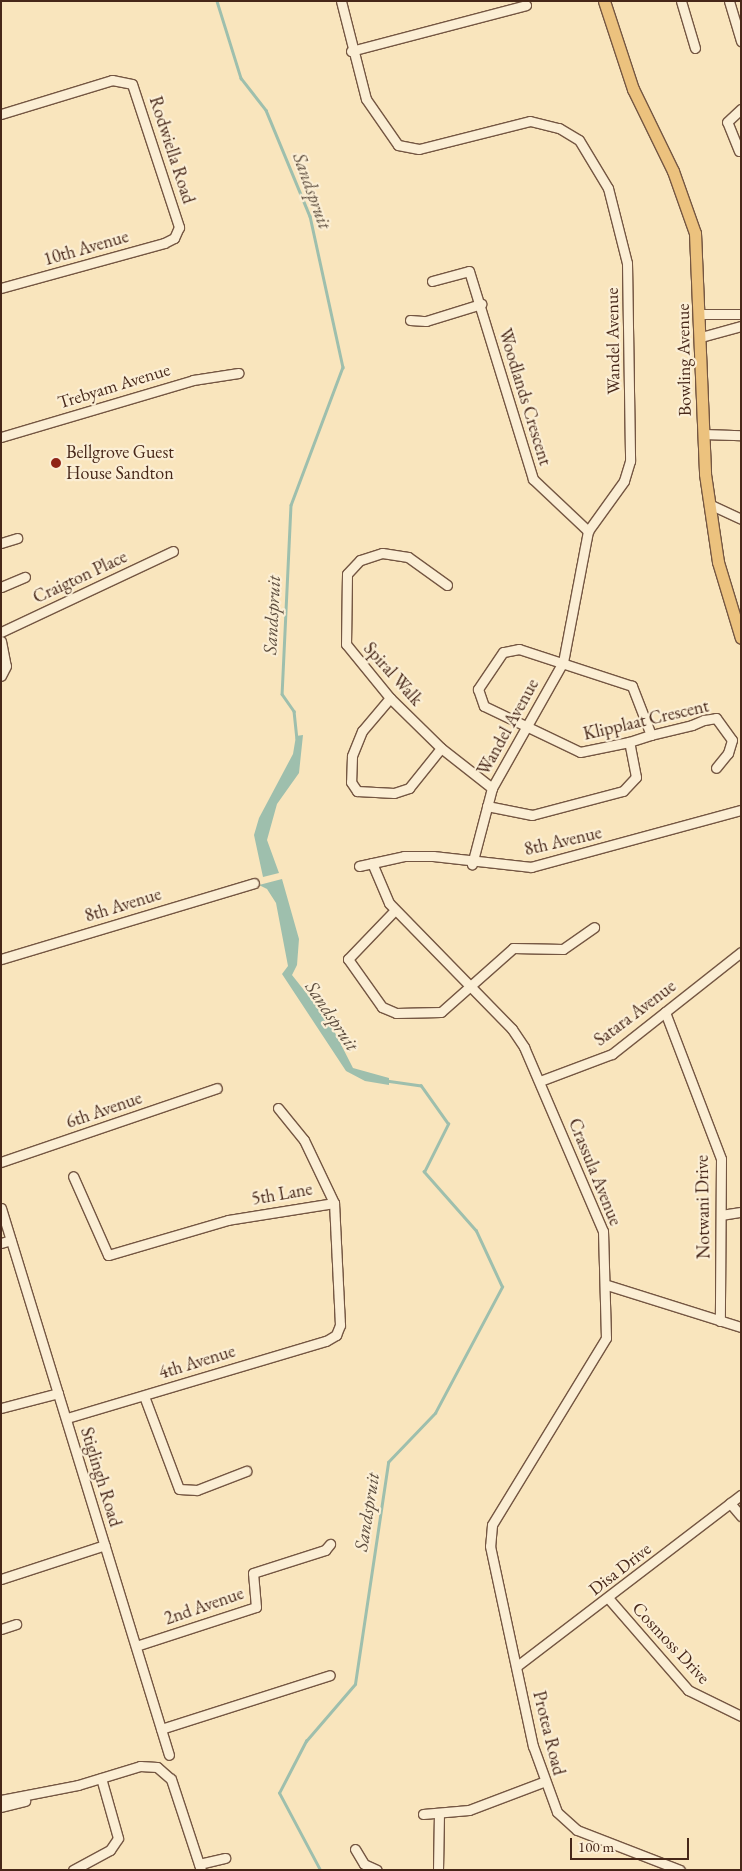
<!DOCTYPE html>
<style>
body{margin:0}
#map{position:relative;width:742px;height:1871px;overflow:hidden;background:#f9e5bd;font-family:"EB Garamond",serif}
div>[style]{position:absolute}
.water>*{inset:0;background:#9ebfad}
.stream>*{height:2.5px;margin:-1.25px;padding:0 1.25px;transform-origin:1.25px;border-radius:1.25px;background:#9ebfad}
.roads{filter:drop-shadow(1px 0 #745642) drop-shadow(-1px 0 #745642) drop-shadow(0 1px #745642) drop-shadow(0 -1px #745642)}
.minor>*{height:9px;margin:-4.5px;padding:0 4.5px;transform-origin:4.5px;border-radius:4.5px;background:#fbeed4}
.major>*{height:11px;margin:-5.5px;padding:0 5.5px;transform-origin:5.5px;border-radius:5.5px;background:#ecc27e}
.dots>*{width:14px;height:14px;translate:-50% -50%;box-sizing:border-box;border:2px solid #fbeed4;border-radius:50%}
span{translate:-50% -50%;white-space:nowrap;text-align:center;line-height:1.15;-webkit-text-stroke:4.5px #fbeed4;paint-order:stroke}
.street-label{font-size:18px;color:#472719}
.poi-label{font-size:18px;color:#472719}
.left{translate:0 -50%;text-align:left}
.water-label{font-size:19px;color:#5d4d3e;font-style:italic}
.frame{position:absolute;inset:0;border:2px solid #472719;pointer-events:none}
.scale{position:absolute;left:570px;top:1838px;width:119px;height:22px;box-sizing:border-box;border:2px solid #472719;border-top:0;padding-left:6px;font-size:15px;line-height:18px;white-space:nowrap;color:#472719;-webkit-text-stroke:4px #fbeed4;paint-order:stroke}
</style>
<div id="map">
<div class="water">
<i style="clip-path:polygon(303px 735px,299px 773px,277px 804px,267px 840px,279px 873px,263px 877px,254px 835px,259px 818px,293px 754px,296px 736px)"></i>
<i style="clip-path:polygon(282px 879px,299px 939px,297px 965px,292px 975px,330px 1023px,353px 1068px,389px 1078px,389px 1085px,365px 1081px,346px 1071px,282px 974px,288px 966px,276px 903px,267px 889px,259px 885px)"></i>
</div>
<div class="stream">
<i style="left:217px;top:1px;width:81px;rotate:72.7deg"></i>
<i style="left:241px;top:78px;width:41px;rotate:52deg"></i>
<i style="left:266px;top:110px;width:115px;rotate:67.5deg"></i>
<i style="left:310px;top:216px;width:155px;rotate:77.7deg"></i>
<i style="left:343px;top:367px;width:147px;rotate:110.6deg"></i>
<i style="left:291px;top:505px;width:189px;rotate:92.7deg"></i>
<i style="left:282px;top:694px;width:21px;rotate:55deg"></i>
<i style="left:294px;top:711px;width:27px;rotate:84deg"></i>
<i style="left:320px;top:1870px;width:87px;rotate:-118deg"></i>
<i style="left:279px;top:1793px;width:59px;rotate:-62.6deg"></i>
<i style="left:306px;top:1741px;width:75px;rotate:-49.3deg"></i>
<i style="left:355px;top:1684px;width:224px;rotate:-81.5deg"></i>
<i style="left:388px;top:1462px;width:68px;rotate:-46.2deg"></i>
<i style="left:435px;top:1413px;width:143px;rotate:-62deg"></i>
<i style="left:502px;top:1287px;width:62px;rotate:-114.9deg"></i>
<i style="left:476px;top:1231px;width:79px;rotate:-131.4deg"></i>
<i style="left:424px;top:1172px;width:54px;rotate:-63.4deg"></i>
<i style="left:448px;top:1124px;width:47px;rotate:-125.4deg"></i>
<i style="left:421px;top:1086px;width:35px;rotate:-172deg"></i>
</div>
<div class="roads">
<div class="minor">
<i style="left:341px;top:1px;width:101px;rotate:75.7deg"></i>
<i style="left:366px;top:99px;width:56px;rotate:55.2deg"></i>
<i style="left:398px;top:145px;width:21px;rotate:11deg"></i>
<i style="left:419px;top:149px;width:114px;rotate:-14.2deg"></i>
<i style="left:530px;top:121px;width:30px;rotate:14deg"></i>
<i style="left:559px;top:128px;width:23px;rotate:31deg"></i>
<i style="left:579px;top:140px;width:56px;rotate:58.9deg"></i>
<i style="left:608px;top:188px;width:77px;rotate:75.8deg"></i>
<i style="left:627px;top:263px;width:198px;rotate:89.1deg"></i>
<i style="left:630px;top:461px;width:21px;rotate:107deg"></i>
<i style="left:624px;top:481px;width:62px;rotate:125.8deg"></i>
<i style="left:588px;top:531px;width:133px;rotate:100.8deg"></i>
<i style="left:563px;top:662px;width:145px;rotate:119.4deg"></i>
<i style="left:492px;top:788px;width:79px;rotate:104.7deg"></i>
<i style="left:681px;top:1px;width:49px;rotate:73.4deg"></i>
<i style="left:729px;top:1px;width:42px;rotate:73.3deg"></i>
<i style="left:351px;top:51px;width:181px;rotate:-14.7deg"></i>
<i style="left:1px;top:114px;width:116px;rotate:-17deg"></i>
<i style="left:112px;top:80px;width:20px;rotate:11deg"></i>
<i style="left:132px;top:84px;width:151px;rotate:71.8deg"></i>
<i style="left:179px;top:227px;width:12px;rotate:114deg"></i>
<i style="left:174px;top:238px;width:11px;rotate:153deg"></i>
<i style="left:164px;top:243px;width:169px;rotate:164.6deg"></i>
<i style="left:739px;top:151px;width:31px;rotate:-112deg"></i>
<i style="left:727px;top:122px;width:19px;rotate:-43deg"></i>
<i style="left:432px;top:281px;width:38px;rotate:-15deg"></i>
<i style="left:469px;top:271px;width:218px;rotate:72.9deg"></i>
<i style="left:533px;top:479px;width:76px;rotate:43.4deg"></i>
<i style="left:700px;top:314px;width:41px"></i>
<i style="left:410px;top:320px;width:16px;rotate:4deg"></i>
<i style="left:426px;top:321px;width:58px;rotate:-17.2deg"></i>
<i style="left:701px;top:337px;width:41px;rotate:-15.4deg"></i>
<i style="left:703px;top:434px;width:38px;rotate:2deg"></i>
<i style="left:1px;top:437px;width:200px;rotate:-16.5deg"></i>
<i style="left:193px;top:380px;width:46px;rotate:-8.8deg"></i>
<i style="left:709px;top:504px;width:35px;rotate:25deg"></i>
<i style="left:1px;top:543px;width:17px;rotate:-17deg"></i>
<i style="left:447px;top:585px;width:48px;rotate:-144.3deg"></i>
<i style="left:408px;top:557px;width:26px;rotate:-171deg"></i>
<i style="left:382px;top:553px;width:23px;rotate:162deg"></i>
<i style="left:360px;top:560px;width:19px;rotate:133deg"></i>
<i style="left:347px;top:574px;width:70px;rotate:90.8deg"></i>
<i style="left:346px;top:644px;width:70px;rotate:50.8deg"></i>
<i style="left:390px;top:698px;width:71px;rotate:44.4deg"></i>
<i style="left:441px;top:748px;width:65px;rotate:38.1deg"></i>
<i style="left:1px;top:587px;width:26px;rotate:-23deg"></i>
<i style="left:1px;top:632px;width:190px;rotate:-25.2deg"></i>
<i style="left:1px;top:641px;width:25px;rotate:79deg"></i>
<i style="left:6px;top:666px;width:11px;rotate:117deg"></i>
<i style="left:390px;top:698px;width:43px;rotate:130.3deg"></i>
<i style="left:362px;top:731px;width:27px;rotate:112deg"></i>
<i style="left:352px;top:756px;width:26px;rotate:92deg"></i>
<i style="left:351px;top:782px;width:11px;rotate:56deg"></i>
<i style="left:357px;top:791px;width:37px;rotate:3deg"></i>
<i style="left:394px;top:793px;width:16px;rotate:-18deg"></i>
<i style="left:409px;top:788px;width:51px;rotate:-51.3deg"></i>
<i style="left:651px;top:735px;width:53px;rotate:-111.2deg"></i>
<i style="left:632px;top:686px;width:119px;rotate:-161.9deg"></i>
<i style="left:519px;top:649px;width:16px;rotate:169deg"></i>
<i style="left:503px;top:652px;width:45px;rotate:124deg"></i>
<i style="left:478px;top:689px;width:18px;rotate:71deg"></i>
<i style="left:484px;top:706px;width:106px;rotate:25.6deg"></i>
<i style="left:580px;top:752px;width:50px;rotate:-11.5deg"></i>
<i style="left:629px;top:742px;width:23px;rotate:-18deg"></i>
<i style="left:651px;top:735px;width:42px;rotate:-13.7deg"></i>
<i style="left:692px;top:725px;width:13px;rotate:-23deg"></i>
<i style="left:704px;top:720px;width:12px;rotate:-9deg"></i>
<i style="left:716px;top:718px;width:27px;rotate:54deg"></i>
<i style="left:732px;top:740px;width:14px;rotate:107deg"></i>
<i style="left:728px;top:753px;width:19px;rotate:129deg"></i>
<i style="left:487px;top:806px;width:46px;rotate:11.3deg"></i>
<i style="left:532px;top:815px;width:94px;rotate:-14.8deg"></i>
<i style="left:623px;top:791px;width:19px;rotate:-47deg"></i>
<i style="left:636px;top:777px;width:36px;rotate:-101deg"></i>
<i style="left:372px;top:863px;width:43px;rotate:67deg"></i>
<i style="left:389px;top:903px;width:176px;rotate:45.7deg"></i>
<i style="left:512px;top:1029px;width:22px;rotate:56deg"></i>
<i style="left:524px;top:1047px;width:200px;rotate:66.8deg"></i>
<i style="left:603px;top:1231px;width:107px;rotate:88.4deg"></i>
<i style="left:606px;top:1338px;width:219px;rotate:121.4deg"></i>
<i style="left:492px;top:1525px;width:21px;rotate:95deg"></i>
<i style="left:490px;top:1546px;width:205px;rotate:77.9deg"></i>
<i style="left:533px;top:1746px;width:70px;rotate:70deg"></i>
<i style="left:557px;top:1812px;width:27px;rotate:42deg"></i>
<i style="left:577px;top:1830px;width:110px;rotate:21.2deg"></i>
<i style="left:359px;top:866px;width:46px;rotate:-12.5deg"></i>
<i style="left:404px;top:856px;width:29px"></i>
<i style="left:433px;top:856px;width:99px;rotate:6.4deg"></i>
<i style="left:531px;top:867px;width:218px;rotate:-15.2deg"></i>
<i style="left:395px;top:910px;width:68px;rotate:133.8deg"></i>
<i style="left:348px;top:959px;width:59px;rotate:54.7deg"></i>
<i style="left:382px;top:1007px;width:15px;rotate:23deg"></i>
<i style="left:396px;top:1013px;width:45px;rotate:-1.3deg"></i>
<i style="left:441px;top:1012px;width:96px;rotate:-41.6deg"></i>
<i style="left:513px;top:948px;width:50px;rotate:1.1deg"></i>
<i style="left:563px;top:949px;width:38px;rotate:-35deg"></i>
<i style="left:1px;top:959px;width:264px;rotate:-16.7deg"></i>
<i style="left:665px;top:1012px;width:157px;rotate:69.1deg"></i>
<i style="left:721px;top:1159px;width:162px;rotate:90.4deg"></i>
<i style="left:540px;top:1081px;width:77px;rotate:-20.6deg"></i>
<i style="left:612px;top:1054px;width:164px;rotate:-38.3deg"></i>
<i style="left:278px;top:1108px;width:41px;rotate:50.9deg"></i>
<i style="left:304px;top:1140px;width:70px;rotate:64.5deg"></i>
<i style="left:1px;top:1162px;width:228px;rotate:-18.9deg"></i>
<i style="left:1px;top:1208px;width:572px;rotate:72.93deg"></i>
<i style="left:721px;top:1215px;width:20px;rotate:-9deg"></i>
<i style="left:1px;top:1243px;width:10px;rotate:-17deg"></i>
<i style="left:607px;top:1285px;width:140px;rotate:17.4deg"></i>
<i style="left:144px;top:1396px;width:99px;rotate:69.4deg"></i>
<i style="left:179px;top:1489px;width:18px;rotate:3deg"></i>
<i style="left:197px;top:1490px;width:53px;rotate:-21.2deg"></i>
<i style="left:1px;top:1408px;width:59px;rotate:-14.7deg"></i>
<i style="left:67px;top:1418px;width:270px;rotate:-16.6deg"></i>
<i style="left:326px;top:1341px;width:12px;rotate:-31deg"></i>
<i style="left:336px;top:1335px;width:11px;rotate:-68deg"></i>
<i style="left:340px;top:1325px;width:122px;rotate:-92.8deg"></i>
<i style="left:334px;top:1203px;width:107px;rotate:170.9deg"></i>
<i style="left:228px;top:1220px;width:125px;rotate:163.7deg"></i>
<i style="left:108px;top:1255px;width:86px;rotate:-113.9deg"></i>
<i style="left:730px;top:1503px;width:17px;rotate:50deg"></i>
<i style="left:1px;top:1579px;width:109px;rotate:-18.1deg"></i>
<i style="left:609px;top:1599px;width:121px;rotate:49deg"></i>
<i style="left:688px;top:1690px;width:59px;rotate:26.1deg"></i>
<i style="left:1px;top:1629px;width:16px;rotate:-18deg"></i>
<i style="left:136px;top:1646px;width:126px;rotate:-18deg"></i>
<i style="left:256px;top:1607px;width:34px;rotate:-95deg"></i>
<i style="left:253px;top:1573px;width:76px;rotate:-17.7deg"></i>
<i style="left:325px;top:1550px;width:8px;rotate:-50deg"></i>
<i style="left:517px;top:1666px;width:282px;rotate:-37.4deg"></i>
<i style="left:161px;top:1729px;width:177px;rotate:-17.7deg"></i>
<i style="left:1px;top:1800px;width:78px;rotate:-11deg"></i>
<i style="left:78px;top:1785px;width:65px;rotate:-17deg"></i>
<i style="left:140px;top:1766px;width:17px;rotate:3deg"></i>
<i style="left:157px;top:1767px;width:18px;rotate:41deg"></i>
<i style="left:171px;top:1779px;width:96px;rotate:71.8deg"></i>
<i style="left:1px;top:1807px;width:25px;rotate:-14deg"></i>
<i style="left:423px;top:1814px;width:46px;rotate:-5deg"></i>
<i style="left:469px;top:1810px;width:79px;rotate:-20.7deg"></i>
<i style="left:355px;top:1849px;width:17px;rotate:59deg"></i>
<i style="left:364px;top:1864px;width:14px;rotate:25deg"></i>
<i style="left:199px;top:1864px;width:27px;rotate:-13deg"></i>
<i style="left:73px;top:1870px;width:42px;rotate:-28.4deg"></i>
<i style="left:110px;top:1850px;width:14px;rotate:-56deg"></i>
<i style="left:118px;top:1838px;width:62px;rotate:-105.8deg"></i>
<i style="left:438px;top:1870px;width:57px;rotate:-89deg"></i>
</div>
<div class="major">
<i style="left:604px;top:1px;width:93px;rotate:71.8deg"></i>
<i style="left:633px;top:89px;width:91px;rotate:64deg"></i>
<i style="left:673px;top:171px;width:66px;rotate:70.5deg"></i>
<i style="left:695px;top:233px;width:241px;rotate:87.6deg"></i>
<i style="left:705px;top:474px;width:89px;rotate:81.6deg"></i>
<i style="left:718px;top:562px;width:79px;rotate:73.2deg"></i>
</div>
</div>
<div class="dots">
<i style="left:56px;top:463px;background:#8f2418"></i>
</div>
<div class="street-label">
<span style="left:172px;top:150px;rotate:72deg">Rodwiella Road</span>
<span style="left:86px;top:248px;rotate:-16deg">10th Avenue</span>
<span style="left:613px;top:341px;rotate:-91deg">Wandel Avenue</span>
<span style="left:684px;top:360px;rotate:-91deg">Bowling Avenue</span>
<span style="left:114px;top:386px;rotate:-17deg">Trebyam Avenue</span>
<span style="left:525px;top:397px;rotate:73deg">Woodlands Crescent</span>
<span style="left:80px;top:577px;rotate:-25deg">Craigton Place</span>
<span style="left:393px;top:674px;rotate:48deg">Spiral Walk</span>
<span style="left:646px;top:720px;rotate:-13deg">Klipplaat Crescent</span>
<span style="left:508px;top:727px;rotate:-61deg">Wandel Avenue</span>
<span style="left:563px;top:841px;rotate:-13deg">8th Avenue</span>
<span style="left:123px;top:905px;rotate:-17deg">8th Avenue</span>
<span style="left:635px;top:1013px;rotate:-37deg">Satara Avenue</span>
<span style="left:104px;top:1110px;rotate:-19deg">6th Avenue</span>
<span style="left:595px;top:1172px;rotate:68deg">Crassula Avenue</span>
<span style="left:282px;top:1194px;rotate:-10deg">5th Lane</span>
<span style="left:703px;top:1207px;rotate:-91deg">Notwani Drive</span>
<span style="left:197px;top:1362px;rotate:-17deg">4th Avenue</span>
<span style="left:101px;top:1477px;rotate:73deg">Stiglingh Road</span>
<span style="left:620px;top:1569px;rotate:-38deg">Disa Drive</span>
<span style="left:204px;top:1606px;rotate:-19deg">2nd Avenue</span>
<span style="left:671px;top:1643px;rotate:47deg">Cosmoss Drive</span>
<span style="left:549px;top:1733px;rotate:76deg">Protea Road</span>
</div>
<div class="poi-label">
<span class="left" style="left:66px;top:463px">Bellgrove Guest<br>House Sandton</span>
</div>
<div class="water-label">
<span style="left:312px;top:191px;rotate:70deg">Sandspruit</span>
<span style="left:272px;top:615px;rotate:-87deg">Sandspruit</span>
<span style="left:332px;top:1016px;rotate:56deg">Sandspruit</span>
<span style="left:367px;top:1512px;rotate:-81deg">Sandspruit</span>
</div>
<div class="frame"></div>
<div class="scale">100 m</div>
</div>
